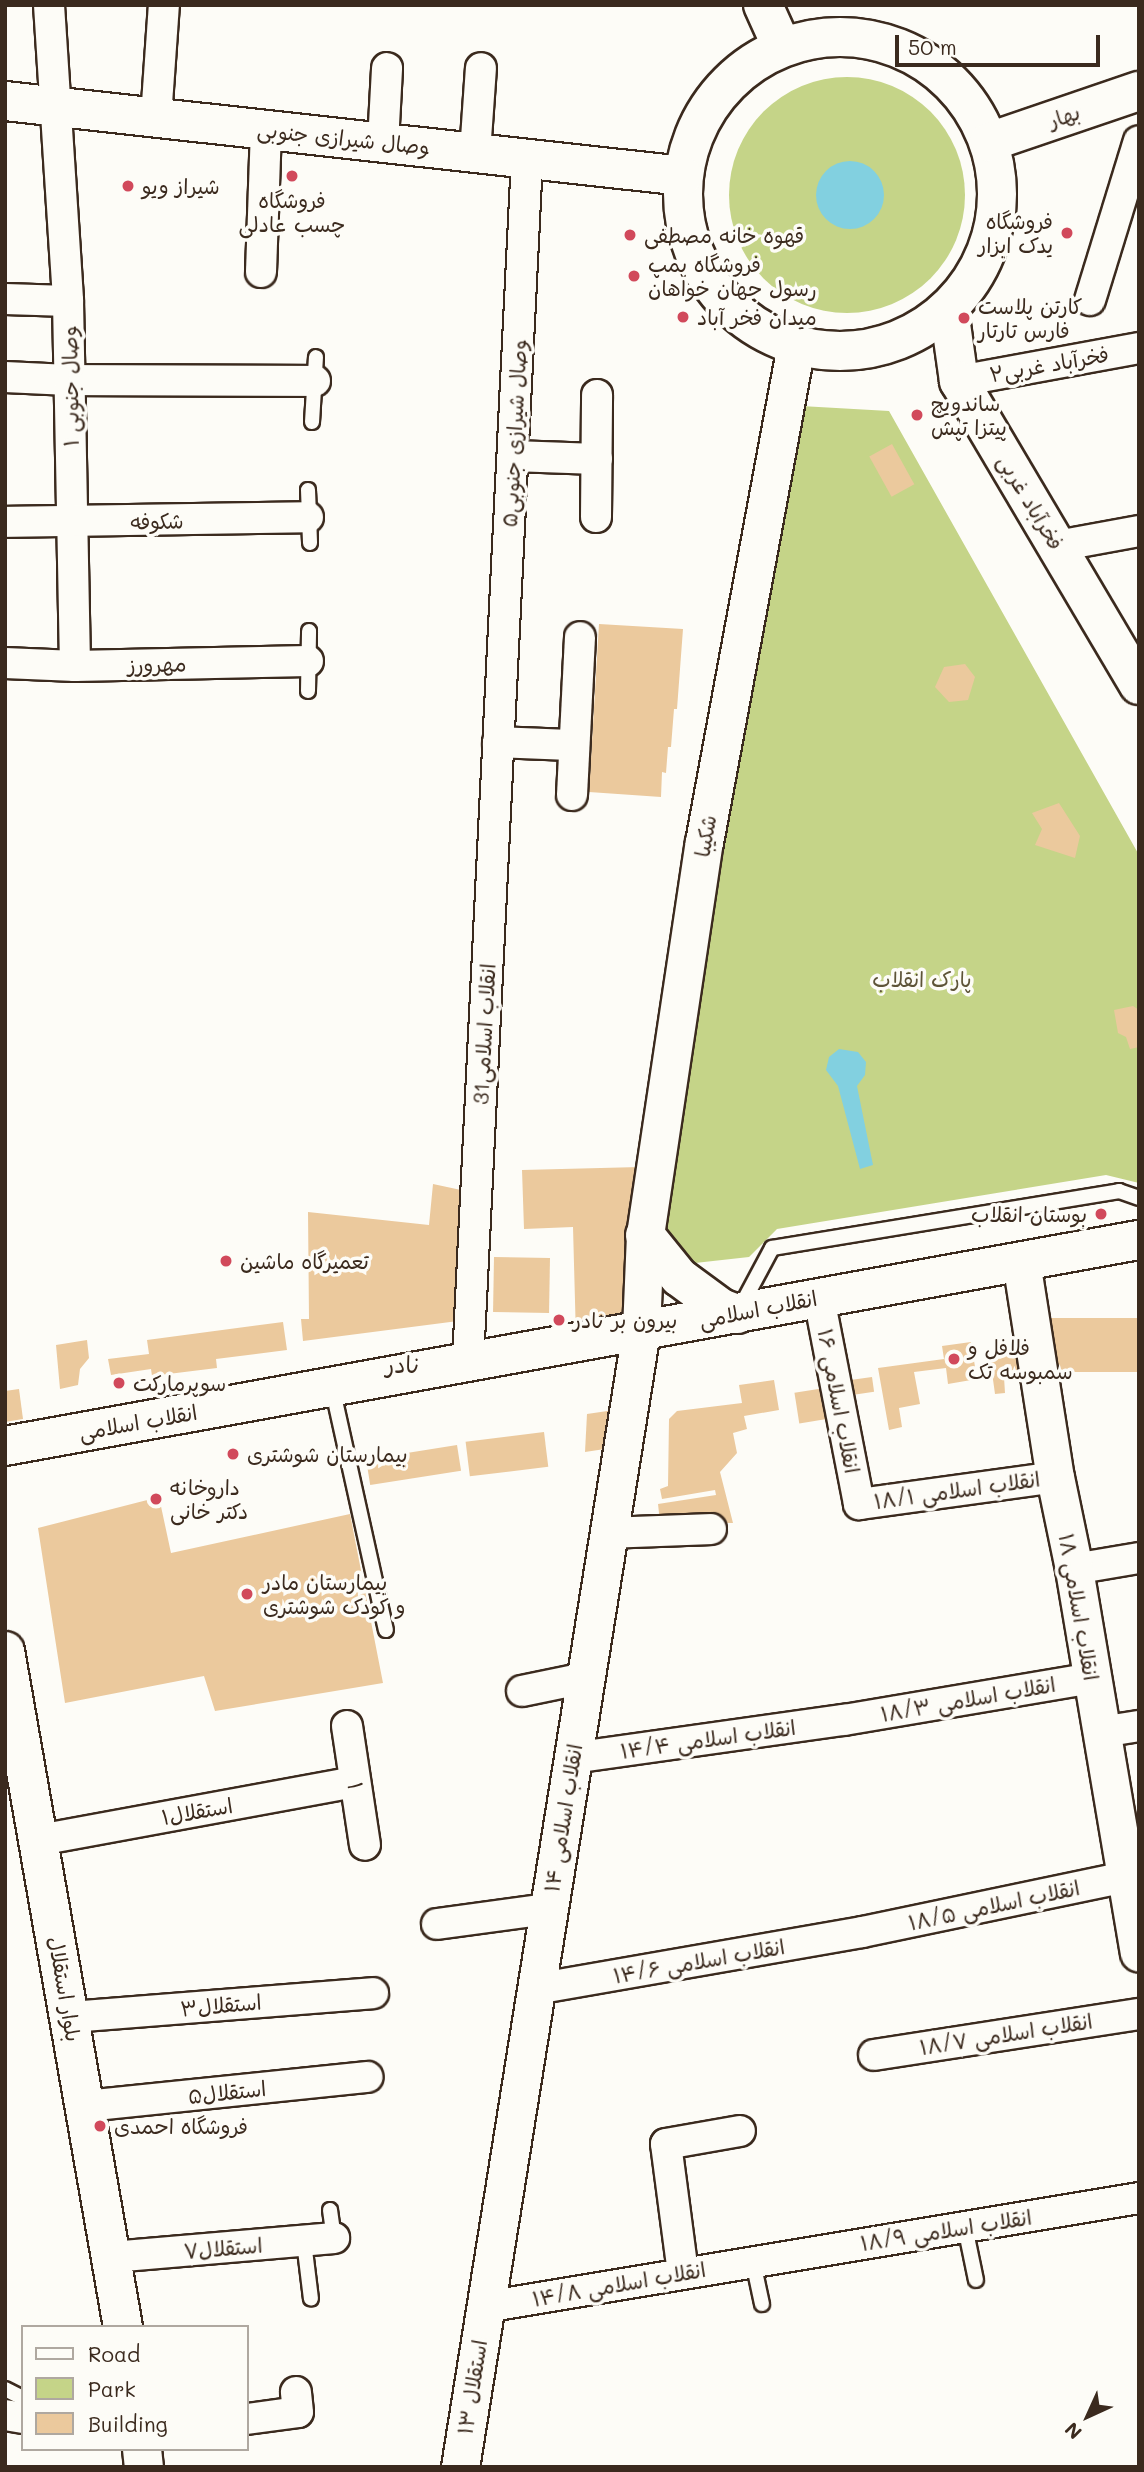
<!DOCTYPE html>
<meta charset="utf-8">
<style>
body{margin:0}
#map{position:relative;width:1144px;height:2472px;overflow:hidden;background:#fdfcf7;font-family:Mali,"Playpen Sans Arabic",sans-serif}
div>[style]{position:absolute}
.green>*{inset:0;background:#c5d488}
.round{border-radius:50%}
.water>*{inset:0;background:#82d0e0}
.building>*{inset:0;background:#ebc99d;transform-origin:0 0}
.roads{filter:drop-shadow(2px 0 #3b2a1e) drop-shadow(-2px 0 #3b2a1e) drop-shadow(0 2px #3b2a1e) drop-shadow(0 -2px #3b2a1e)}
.service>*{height:14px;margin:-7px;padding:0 7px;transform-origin:7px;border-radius:7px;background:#fdfcf7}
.minor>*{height:30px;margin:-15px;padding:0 15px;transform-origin:15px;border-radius:15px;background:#fdfcf7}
.tertiary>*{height:37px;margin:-18.5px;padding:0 18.5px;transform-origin:18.5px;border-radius:18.5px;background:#fdfcf7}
.secondary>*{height:38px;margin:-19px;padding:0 19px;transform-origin:19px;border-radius:19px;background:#fdfcf7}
.secondary>.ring{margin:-19px;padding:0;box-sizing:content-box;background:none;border:38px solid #fdfcf7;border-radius:50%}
.dots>*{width:19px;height:19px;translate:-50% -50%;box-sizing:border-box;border:4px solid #fdfcf7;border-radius:50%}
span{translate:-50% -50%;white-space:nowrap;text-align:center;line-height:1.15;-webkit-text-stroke:7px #fdfcf7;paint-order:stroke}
.street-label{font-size:21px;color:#3b2a1e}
.poi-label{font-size:21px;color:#3b2a1e}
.left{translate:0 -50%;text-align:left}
.right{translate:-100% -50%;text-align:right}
.park-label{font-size:21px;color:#5e5438}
.neighbourhood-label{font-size:23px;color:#3b2a1e}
.frame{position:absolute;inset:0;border:7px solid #3b2a1e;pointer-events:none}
.legend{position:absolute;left:21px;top:2325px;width:228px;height:126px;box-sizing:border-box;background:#fdfcf7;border:2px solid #afa8a0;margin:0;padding:9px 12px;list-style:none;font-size:21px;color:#3b2a1e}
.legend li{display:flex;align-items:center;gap:14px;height:35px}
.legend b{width:35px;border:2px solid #afa8a0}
.north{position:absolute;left:1053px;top:2381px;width:70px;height:70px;-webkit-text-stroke:5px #fdfcf7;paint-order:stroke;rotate:225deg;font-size:19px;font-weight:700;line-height:28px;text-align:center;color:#3b2a1e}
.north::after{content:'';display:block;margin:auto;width:24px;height:32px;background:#3b2a1e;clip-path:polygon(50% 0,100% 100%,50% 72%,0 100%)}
.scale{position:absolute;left:895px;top:35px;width:205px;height:32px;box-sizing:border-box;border:4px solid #3b2a1e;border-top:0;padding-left:9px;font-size:21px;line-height:24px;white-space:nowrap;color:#3b2a1e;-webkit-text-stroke:5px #fdfcf7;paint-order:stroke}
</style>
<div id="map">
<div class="green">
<i class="round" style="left:729px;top:77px;width:236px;height:236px"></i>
<i style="clip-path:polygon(801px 406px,889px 411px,1139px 855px,1139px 1183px,1106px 1175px,777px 1229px,749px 1257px,695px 1263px,658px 1229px)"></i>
</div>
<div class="water">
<i class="round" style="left:816px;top:161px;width:68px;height:68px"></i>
<i style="clip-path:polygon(839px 1049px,858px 1052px,866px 1062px,865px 1075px,857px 1086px,873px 1165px,860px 1169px,838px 1086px,826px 1070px,829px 1057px)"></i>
</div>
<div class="building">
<i style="left:892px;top:444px;width:46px;height:26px;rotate:61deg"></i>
<i style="clip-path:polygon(599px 624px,683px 629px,677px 709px,674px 709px,671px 747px,668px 747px,666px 773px,662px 772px,661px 797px,589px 792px)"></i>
<i style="clip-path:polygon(965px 664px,975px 677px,968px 700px,949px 702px,935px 687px,944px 667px)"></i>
<i style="clip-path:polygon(1059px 803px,1080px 836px,1075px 858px,1035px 845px,1042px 829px,1032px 813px)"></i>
<i style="clip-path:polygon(1133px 1006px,1139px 1010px,1139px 1047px,1130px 1049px,1126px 1037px,1118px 1033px,1114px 1010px)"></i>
<i style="clip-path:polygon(640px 1167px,635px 1309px,576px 1338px,573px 1227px,524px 1229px,522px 1170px)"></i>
<i style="clip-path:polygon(433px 1184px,461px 1190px,458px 1321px,303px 1341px,301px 1319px,309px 1319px,308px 1212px,429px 1225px)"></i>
<i style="left:494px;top:1257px;width:56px;height:55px;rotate:1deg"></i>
<i style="left:1139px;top:1318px;width:54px;height:92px;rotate:90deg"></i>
<i style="clip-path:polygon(283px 1322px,287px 1350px,216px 1359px,217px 1368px,152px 1376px,151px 1369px,111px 1375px,108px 1359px,149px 1354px,147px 1340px)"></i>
<i style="clip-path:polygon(87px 1340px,89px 1358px,80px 1369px,78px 1385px,60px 1389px,56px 1345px)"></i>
<i style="clip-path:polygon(971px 1342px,977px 1379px,948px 1384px,946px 1368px,914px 1372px,920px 1404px,899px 1408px,902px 1427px,889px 1430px,878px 1368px,944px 1359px,942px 1346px)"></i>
<i style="clip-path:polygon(1022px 1354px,1024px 1374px,1004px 1377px,1005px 1393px,995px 1394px,990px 1358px)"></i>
<i style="left:872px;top:1377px;width:15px;height:29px;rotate:82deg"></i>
<i style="clip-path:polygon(774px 1380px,779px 1410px,744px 1416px,747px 1429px,733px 1433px,737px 1453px,720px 1472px,733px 1523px,660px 1522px,658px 1504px,716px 1495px,715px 1490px,662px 1499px,660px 1489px,668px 1486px,669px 1419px,677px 1411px,742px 1403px,739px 1385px)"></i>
<i style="left:831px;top:1387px;width:31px;height:37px;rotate:81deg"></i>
<i style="clip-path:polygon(19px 1389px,23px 1419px,5px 1422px,5px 1391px)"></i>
<i style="clip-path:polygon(621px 1409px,618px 1447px,585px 1452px,587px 1414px)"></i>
<i style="left:544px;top:1432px;width:35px;height:79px;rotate:83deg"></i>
<i style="left:457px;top:1445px;width:26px;height:92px;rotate:81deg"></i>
<i style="clip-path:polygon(159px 1497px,171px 1553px,350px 1514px,383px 1683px,215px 1711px,204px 1676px,65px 1703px,38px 1528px)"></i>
</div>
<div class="roads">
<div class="service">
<i style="left:312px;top:422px;width:65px;rotate:-86.5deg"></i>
<i style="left:308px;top:490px;width:53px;rotate:87.8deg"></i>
<i style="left:308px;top:691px;width:60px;rotate:-89deg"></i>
<i style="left:740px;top:1308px;width:68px;rotate:-61.9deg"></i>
<i style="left:772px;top:1248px;width:352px;rotate:-9.3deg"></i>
<i style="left:1119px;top:1191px;width:21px;rotate:19deg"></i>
<i style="left:332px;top:1387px;width:249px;rotate:77.5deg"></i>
<i style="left:330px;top:2210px;width:28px;rotate:82deg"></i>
<i style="left:965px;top:2227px;width:54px;rotate:78.3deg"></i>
<i style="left:304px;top:2242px;width:57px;rotate:83deg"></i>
<i style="left:753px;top:2262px;width:43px;rotate:77.9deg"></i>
<i style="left:5px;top:2389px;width:20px;rotate:27deg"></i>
</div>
<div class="minor">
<i style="left:49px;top:5px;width:297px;rotate:86.3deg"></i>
<i style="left:68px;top:301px;width:365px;rotate:88.9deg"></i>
<i style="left:156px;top:118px;width:113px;rotate:-86deg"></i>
<i style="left:383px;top:143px;width:75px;rotate:-86.9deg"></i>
<i style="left:475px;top:153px;width:85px;rotate:-86deg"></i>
<i style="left:261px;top:272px;width:142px;rotate:-88deg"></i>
<i style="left:5px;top:299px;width:63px;rotate:1.8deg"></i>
<i style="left:1090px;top:300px;width:166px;rotate:-72.9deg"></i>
<i style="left:5px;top:377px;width:64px;rotate:2.7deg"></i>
<i style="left:69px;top:380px;width:246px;rotate:0.2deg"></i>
<i style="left:959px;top:381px;width:183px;rotate:-10.4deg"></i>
<i style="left:513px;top:456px;width:84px;rotate:2deg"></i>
<i style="left:596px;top:517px;width:122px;rotate:-89.5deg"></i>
<i style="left:5px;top:522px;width:303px;rotate:-0.9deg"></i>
<i style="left:1057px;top:546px;width:83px;rotate:-10.4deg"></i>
<i style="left:5px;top:663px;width:70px;rotate:2.5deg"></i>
<i style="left:75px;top:666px;width:233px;rotate:-1.2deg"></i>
<i style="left:498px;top:742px;width:76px;rotate:2.3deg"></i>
<i style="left:572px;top:795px;width:158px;rotate:-87.1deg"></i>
<i style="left:819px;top:1298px;width:210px;rotate:79deg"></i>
<i style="left:859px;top:1504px;width:198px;rotate:-7.8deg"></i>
<i style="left:468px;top:1361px;width:1203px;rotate:-87.19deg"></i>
<i style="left:608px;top:1533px;width:103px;rotate:-2.2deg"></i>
<i style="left:1074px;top:1569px;width:66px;rotate:-9.6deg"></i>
<i style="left:522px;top:1691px;width:64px;rotate:-11.7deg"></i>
<i style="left:347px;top:1726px;width:120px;rotate:81.4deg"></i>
<i style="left:1101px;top:1732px;width:38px;rotate:-9deg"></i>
<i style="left:572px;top:1758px;width:275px;rotate:-8deg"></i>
<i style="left:844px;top:1720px;width:252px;rotate:-9.6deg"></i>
<i style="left:39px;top:1840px;width:321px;rotate:-10.4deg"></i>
<i style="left:437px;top:1924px;width:112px;rotate:-7.7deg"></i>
<i style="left:536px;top:1989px;width:331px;rotate:-9.9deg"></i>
<i style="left:862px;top:1932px;width:270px;rotate:-11.8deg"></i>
<i style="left:70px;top:2017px;width:304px;rotate:-4.5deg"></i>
<i style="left:874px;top:2055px;width:268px;rotate:-8.8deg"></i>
<i style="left:86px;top:2106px;width:283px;rotate:-5.9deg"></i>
<i style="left:112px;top:2257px;width:223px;rotate:-4.9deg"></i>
<i style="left:683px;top:2273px;width:130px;rotate:-97.5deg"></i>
<i style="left:666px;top:2144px;width:75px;rotate:-10deg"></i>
<i style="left:485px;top:2307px;width:663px;rotate:-9.46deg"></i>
<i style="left:5px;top:2415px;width:18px;rotate:9deg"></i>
<i style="left:247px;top:2419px;width:51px;rotate:-7.8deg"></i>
<i style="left:298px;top:2412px;width:20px;rotate:-96deg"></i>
</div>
<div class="tertiary">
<i style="left:1021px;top:1261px;width:219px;rotate:81.1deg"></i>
<i style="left:1055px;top:1477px;width:94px;rotate:78.3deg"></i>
<i style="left:1074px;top:1569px;width:389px;rotate:80.4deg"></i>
<i style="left:460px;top:2467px;width:1151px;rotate:-80.95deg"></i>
<i style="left:641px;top:1330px;width:95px;rotate:-87.6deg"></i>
<i style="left:645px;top:1235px;width:397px;rotate:-81.5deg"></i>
<i style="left:704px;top:842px;width:505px;rotate:-79.51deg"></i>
</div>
<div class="secondary">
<i style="left:763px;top:5px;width:46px;rotate:65.7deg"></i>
<i class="ring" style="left:683px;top:37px;width:276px;height:276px"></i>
<i style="left:5px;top:101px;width:682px;rotate:6.31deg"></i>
<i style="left:989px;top:142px;width:158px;rotate:-18.8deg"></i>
<i style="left:949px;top:310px;width:72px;rotate:82deg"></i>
<i style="left:959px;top:381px;width:353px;rotate:59.4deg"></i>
<i style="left:645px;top:1235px;width:54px;rotate:51deg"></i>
<i style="left:679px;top:1277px;width:52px;rotate:36.4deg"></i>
<i style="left:721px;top:1308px;width:17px;rotate:21deg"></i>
<i style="left:5px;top:1446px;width:1153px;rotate:-10.3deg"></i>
<i style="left:5px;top:1651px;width:686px;rotate:80.1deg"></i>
<i style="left:142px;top:2449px;width:18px;rotate:84deg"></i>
</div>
</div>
<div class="dots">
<i style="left:292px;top:176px;background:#d1495b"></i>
<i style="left:128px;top:186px;background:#d1495b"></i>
<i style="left:1067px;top:233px;background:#d1495b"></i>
<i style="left:630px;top:235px;background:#d1495b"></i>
<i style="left:634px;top:276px;background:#d1495b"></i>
<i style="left:683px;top:317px;background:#d1495b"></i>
<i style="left:964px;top:318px;background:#d1495b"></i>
<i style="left:917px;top:415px;background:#d1495b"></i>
<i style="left:1101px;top:1214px;background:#d1495b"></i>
<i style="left:226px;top:1261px;background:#d1495b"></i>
<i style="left:559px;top:1320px;background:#d1495b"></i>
<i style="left:954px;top:1359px;background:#d1495b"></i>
<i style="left:119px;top:1383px;background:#d1495b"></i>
<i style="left:233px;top:1454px;background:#d1495b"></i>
<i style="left:156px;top:1499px;background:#d1495b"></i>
<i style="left:247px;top:1594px;background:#d1495b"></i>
<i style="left:100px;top:2126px;background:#d1495b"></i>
</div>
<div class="street-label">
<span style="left:1064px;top:116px;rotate:-19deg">بهار</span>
<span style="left:344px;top:138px;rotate:6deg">وصال شیرازی جنوبی</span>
<span style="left:1049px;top:364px;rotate:-10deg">۲فخرآباد غربی</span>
<span style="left:70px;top:386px;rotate:-91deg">وصال جنوبی ۱</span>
<span style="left:514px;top:433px;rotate:-87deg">۵وصال شیرازی جنوبی</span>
<span style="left:1031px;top:502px;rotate:59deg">فخرآباد غربی</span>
<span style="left:157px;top:521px;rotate:-1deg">شکوفه</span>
<span style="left:157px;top:664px;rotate:-1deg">مهرورز</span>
<span style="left:705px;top:836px;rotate:-80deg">شکیبا</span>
<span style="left:484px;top:1034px;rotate:-87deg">31انقلاب اسلامی</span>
<span style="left:758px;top:1309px;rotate:-11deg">انقلاب اسلامی</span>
<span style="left:839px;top:1401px;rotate:79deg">۱۶ انقلاب اسلامی</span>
<span style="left:138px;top:1422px;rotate:-10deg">انقلاب اسلامی</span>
<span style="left:957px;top:1490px;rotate:-8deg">۱۸/۱ انقلاب اسلامی</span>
<span style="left:1079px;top:1607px;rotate:80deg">۱۸ انقلاب اسلامی</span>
<span style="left:968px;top:1699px;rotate:-10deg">۱۸/۳ انقلاب اسلامی</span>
<span style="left:708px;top:1739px;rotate:-8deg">۱۴/۴ انقلاب اسلامی</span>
<span style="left:356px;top:1786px;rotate:81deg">۱</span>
<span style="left:197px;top:1811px;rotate:-10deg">استقلال۱</span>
<span style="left:563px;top:1818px;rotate:-81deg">۱۴ انقلاب اسلامی</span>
<span style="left:994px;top:1905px;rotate:-12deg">۱۸/۵ انقلاب اسلامی</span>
<span style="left:699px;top:1961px;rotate:-10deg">۱۴/۶ انقلاب اسلامی</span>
<span style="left:65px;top:1989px;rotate:80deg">بلوار استقلال</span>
<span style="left:221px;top:2005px;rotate:-5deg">استقلال۳</span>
<span style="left:1006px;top:2034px;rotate:-9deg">۱۸/۷ انقلاب اسلامی</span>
<span style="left:227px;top:2092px;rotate:-6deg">استقلال۵</span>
<span style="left:946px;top:2230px;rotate:-9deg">۱۸/۹ انقلاب اسلامی</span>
<span style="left:223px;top:2248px;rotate:-5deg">استقلال۷</span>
<span style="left:619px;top:2284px;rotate:-10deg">۱۴/۸ انقلاب اسلامی</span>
<span style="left:472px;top:2387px;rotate:-81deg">۱۳ استقلال</span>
</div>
<div class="poi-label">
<span class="left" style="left:142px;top:186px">شیراز ویو</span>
<span style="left:292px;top:212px">فروشگاه<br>چسب عادلی</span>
<span class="right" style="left:1053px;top:233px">فروشگاه<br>یدک ابزار</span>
<span class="left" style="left:644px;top:235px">قهوه خانه مصطفی</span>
<span class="left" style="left:648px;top:276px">فروشگاه پمپ<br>رسول جهان خواهان</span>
<span class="left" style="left:978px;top:318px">کارتن پلاست<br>فارس تارتار</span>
<span class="left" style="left:697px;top:317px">میدان فخر آباد</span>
<span class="left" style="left:931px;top:415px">ساندویچ<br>پیتزا تپش</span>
<span class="right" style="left:1087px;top:1214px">بوستان انقلاب</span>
<span class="left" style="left:240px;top:1261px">تعمیرگاه ماشین</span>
<span class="left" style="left:573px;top:1320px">بیرون بر نادر</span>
<span class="left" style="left:968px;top:1359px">فلافل و<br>سمبوسه تک</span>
<span class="left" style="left:133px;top:1383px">سوپرمارکت</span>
<span class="left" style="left:247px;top:1454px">بیمارستان شوشتری</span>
<span class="left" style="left:170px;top:1499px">داروخانه<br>دکتر خانی</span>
<span class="left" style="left:263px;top:1594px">بیمارستان مادر<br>و کودک شوشتری</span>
<span class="left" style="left:114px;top:2126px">فروشگاه احمدی</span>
</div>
<div class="park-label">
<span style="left:922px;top:979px">پارک انقلاب</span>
</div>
<div class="neighbourhood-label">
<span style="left:403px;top:1364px">نادر</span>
</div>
<div class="frame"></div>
<ul class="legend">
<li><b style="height:9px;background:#fdfcf7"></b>Road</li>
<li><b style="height:19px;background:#c5d488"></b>Park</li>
<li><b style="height:19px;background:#ebc99d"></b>Building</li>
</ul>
<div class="north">N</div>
<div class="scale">50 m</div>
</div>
